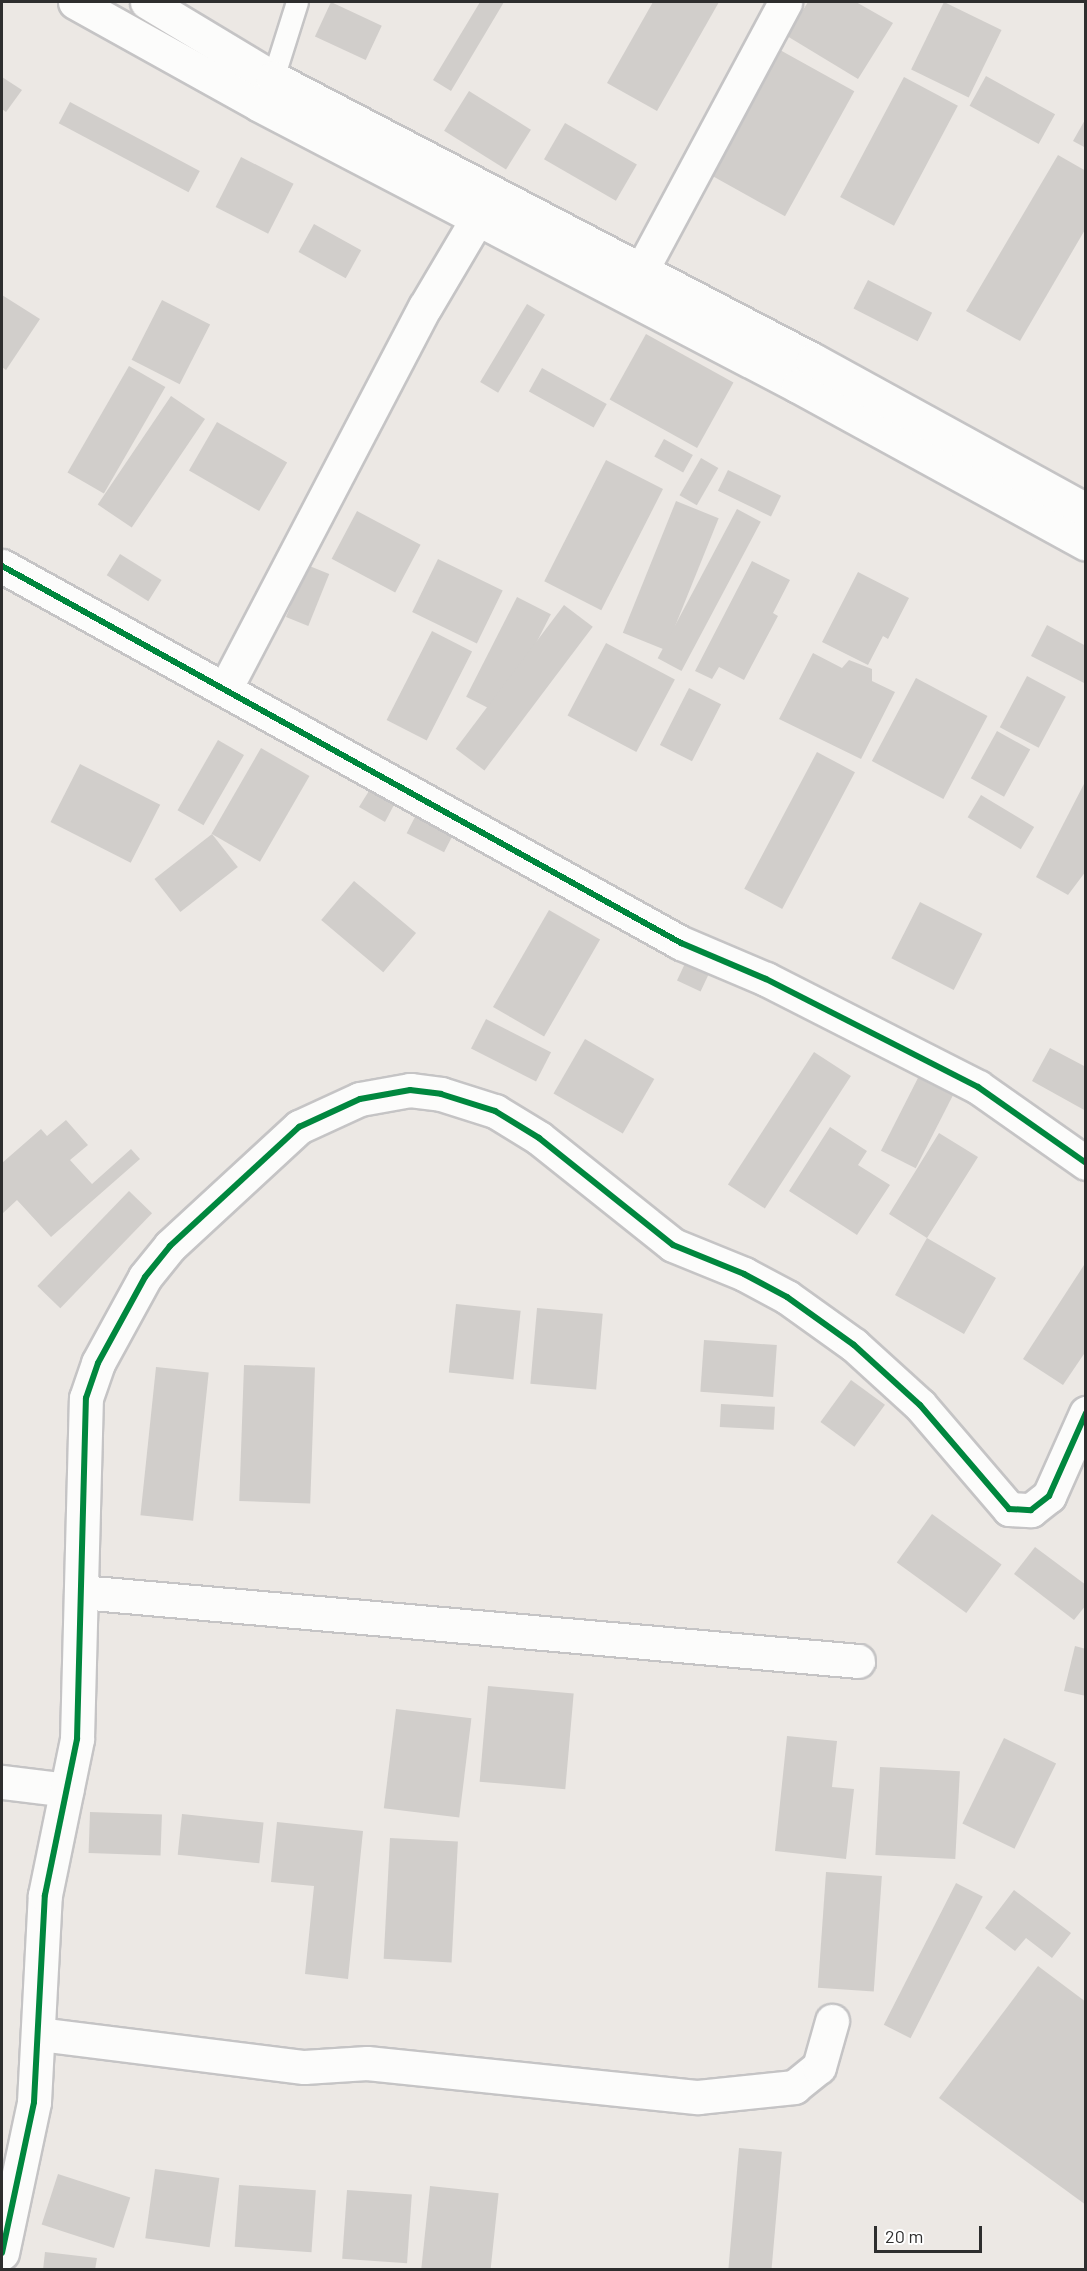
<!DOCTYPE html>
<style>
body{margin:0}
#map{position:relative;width:1087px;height:2271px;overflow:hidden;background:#ece8e4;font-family:Barlow,sans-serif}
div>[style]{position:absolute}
.building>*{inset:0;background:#d1cecb;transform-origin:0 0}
.roads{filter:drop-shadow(2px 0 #c5c4c5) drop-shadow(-2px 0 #c5c4c5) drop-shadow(0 2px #c5c4c5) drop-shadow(0 -2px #c5c4c5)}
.service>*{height:21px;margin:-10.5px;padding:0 10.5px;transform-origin:10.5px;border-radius:10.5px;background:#fcfcfb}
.minor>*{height:33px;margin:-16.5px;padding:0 16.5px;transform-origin:16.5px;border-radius:16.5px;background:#fcfcfb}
.secondary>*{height:33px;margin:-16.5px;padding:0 16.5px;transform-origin:16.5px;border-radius:16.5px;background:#fcfcfb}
.cycleway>*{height:6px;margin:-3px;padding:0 3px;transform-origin:3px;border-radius:3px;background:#00873e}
span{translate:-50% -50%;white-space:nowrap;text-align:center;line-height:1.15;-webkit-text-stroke:4.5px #fff;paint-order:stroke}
.frame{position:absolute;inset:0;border:3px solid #2e2e2e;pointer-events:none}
.scale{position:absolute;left:874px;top:2226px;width:108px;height:27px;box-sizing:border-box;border:3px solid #2e2e2e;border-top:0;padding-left:8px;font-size:18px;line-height:21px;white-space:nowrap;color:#2e2e2e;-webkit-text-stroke:4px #fff;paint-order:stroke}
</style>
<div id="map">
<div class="building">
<i style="left:331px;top:2px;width:56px;height:38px;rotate:25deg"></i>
<i style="clip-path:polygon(480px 2px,504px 2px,451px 91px,433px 80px)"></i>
<i style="clip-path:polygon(653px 2px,719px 2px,657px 111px,607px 83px)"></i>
<i style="clip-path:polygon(808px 2px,856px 2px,893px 23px,858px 79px,787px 36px)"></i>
<i style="left:944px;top:2px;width:64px;height:75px;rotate:26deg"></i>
<i style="left:780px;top:50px;width:85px;height:143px;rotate:29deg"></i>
<i style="left:986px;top:76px;width:79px;height:34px;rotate:29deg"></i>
<i style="clip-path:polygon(2px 77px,22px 90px,6px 112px,2px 109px)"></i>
<i style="left:904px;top:77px;width:61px;height:136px;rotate:28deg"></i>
<i style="left:469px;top:91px;width:73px;height:47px;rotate:32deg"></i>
<i style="left:70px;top:102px;width:147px;height:24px;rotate:28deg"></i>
<i style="clip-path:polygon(1086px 118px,1086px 148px,1073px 141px)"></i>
<i style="left:565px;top:123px;width:83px;height:42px;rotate:30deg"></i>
<i style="clip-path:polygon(1058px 155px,1086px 171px,1086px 228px,1020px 341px,966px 311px)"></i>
<i style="left:241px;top:157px;width:59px;height:56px;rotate:27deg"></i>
<i style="left:314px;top:224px;width:54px;height:32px;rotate:29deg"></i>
<i style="left:868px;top:280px;width:72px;height:32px;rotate:27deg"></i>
<i style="clip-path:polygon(2px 295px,40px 319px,6px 370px,2px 367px)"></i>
<i style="left:162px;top:300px;width:54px;height:67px;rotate:27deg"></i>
<i style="left:527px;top:304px;width:21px;height:91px;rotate:31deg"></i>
<i style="left:646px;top:334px;width:100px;height:75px;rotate:29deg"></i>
<i style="left:129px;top:366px;width:42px;height:123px;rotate:30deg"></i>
<i style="left:542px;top:368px;width:74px;height:27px;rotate:29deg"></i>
<i style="left:171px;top:396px;width:41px;height:131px;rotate:34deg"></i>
<i style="left:217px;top:422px;width:81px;height:56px;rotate:30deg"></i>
<i style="left:664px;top:439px;width:33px;height:20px;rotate:29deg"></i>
<i style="left:701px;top:458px;width:20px;height:43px;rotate:30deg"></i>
<i style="left:606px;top:460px;width:64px;height:136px;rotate:27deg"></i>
<i style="left:728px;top:470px;width:59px;height:23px;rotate:26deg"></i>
<i style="left:676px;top:501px;width:46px;height:142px;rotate:22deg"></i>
<i style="left:737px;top:509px;width:27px;height:169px;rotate:28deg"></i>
<i style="left:357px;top:511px;width:72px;height:54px;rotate:28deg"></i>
<i style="left:120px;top:554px;width:49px;height:25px;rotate:32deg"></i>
<i style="left:438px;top:559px;width:72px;height:59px;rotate:26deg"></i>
<i style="clip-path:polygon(752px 561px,790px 580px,773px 613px,778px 616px,744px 680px,719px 667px,712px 679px,695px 671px)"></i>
<i style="left:307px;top:565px;width:24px;height:56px;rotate:22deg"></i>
<i style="clip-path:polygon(858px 572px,909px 598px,888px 639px,883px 636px,868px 665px,822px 642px)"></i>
<i style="left:517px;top:597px;width:38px;height:112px;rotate:27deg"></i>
<i style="left:564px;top:605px;width:36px;height:180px;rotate:37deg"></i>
<i style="clip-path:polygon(1047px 625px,1086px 646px,1086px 684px,1031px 656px)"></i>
<i style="left:432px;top:631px;width:45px;height:100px;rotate:27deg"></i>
<i style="left:606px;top:643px;width:78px;height:82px;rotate:28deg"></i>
<i style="clip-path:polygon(813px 653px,842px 668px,849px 660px,872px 669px,872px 681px,895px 692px,861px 759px,779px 719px)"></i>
<i style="left:1027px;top:676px;width:44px;height:58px;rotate:28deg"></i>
<i style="left:916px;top:678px;width:81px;height:94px;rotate:28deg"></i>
<i style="left:689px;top:688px;width:36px;height:64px;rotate:27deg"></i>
<i style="left:997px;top:731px;width:38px;height:54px;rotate:29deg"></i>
<i style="left:218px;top:740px;width:30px;height:81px;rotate:30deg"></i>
<i style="left:261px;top:748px;width:56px;height:99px;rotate:30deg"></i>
<i style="left:817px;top:752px;width:43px;height:155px;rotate:28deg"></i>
<i style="left:80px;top:764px;width:90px;height:65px;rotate:27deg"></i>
<i style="clip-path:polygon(1086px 780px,1086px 871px,1068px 895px,1036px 877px)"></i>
<i style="clip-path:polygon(372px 786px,395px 803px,385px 822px,359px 807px)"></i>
<i style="left:981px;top:795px;width:62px;height:26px;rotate:31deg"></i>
<i style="left:418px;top:811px;width:42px;height:25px;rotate:27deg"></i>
<i style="left:212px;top:834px;width:42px;height:73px;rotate:52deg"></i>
<i style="left:354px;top:881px;width:81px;height:51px;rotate:40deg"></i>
<i style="left:920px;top:902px;width:70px;height:63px;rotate:27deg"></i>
<i style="left:549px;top:910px;width:59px;height:112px;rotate:30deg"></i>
<i style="left:688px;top:957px;width:26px;height:26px;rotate:25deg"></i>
<i style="left:486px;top:1019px;width:73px;height:33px;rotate:27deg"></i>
<i style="left:585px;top:1039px;width:80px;height:63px;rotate:30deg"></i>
<i style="clip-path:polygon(1050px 1048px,1086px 1067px,1086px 1111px,1032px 1081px)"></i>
<i style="left:814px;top:1052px;width:44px;height:158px;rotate:33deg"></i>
<i style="left:920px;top:1074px;width:39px;height:86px;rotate:27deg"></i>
<i style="clip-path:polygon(66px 1120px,88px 1145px,70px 1160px,92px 1184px,131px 1149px,140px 1159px,51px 1237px,17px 1200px,2px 1214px,2px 1163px,41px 1129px,47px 1136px)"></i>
<i style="clip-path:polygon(830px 1127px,867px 1151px,858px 1165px,890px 1185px,857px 1235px,789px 1191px)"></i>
<i style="clip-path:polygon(939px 1133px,978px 1157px,927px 1238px,996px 1278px,964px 1334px,895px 1295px,927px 1238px,889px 1214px)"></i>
<i style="left:129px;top:1191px;width:32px;height:132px;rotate:44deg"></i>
<i style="clip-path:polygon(1086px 1262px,1086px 1351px,1063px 1385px,1023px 1359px)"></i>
<i style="left:456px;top:1304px;width:65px;height:69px;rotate:6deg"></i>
<i style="left:537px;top:1308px;width:66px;height:76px;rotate:5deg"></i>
<i style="left:704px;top:1340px;width:73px;height:52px;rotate:4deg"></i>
<i style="left:244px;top:1365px;width:71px;height:136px;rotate:2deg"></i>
<i style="left:156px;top:1367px;width:53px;height:149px;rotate:6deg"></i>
<i style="left:851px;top:1380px;width:42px;height:52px;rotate:36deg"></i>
<i style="left:721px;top:1404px;width:54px;height:23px;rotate:3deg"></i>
<i style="left:932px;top:1514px;width:86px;height:60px;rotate:36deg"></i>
<i style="clip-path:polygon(1035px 1547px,1086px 1585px,1086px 1605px,1074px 1620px,1014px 1574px)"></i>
<i style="clip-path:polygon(1075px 1646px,1086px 1649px,1086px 1696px,1064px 1691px)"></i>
<i style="left:488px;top:1686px;width:86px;height:96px;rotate:5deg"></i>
<i style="left:396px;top:1709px;width:76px;height:100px;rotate:7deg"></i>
<i style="clip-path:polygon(787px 1736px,837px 1741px,832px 1787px,854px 1789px,846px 1859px,775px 1851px)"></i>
<i style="left:1004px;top:1738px;width:58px;height:95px;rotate:26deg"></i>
<i style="left:880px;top:1767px;width:80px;height:88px;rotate:3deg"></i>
<i style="left:90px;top:1812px;width:72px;height:41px;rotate:2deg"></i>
<i style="left:182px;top:1814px;width:82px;height:41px;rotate:6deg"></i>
<i style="clip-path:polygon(277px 1822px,363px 1831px,348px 1979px,305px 1974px,314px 1886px,271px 1882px)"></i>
<i style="left:390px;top:1838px;width:68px;height:121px;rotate:3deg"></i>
<i style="left:826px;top:1872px;width:56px;height:116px;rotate:4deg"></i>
<i style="left:956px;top:1883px;width:30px;height:159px;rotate:27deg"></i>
<i style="clip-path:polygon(1014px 1890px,1071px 1933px,1052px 1958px,1026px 1938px,1015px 1951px,985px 1928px)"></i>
<i style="clip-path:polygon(1038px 1966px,1086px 2002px,1086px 2205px,939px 2098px)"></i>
<i style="left:739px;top:2148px;width:43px;height:123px;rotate:5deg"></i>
<i style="left:155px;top:2169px;width:65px;height:70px;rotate:8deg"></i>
<i style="left:58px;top:2174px;width:76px;height:53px;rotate:18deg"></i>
<i style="left:239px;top:2185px;width:77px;height:62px;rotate:4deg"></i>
<i style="left:430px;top:2186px;width:69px;height:83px;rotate:6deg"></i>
<i style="left:347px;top:2190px;width:65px;height:69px;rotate:4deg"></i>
<i style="clip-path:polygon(45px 2252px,97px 2258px,95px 2270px,43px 2270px)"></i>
</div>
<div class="roads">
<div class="service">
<i style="left:273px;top:78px;width:80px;rotate:-72.5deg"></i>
</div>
<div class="minor">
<i style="left:641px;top:271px;width:305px;rotate:-61.8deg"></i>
<i style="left:2px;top:566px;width:777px;rotate:29.04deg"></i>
<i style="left:681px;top:943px;width:92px;rotate:23deg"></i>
<i style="left:766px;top:979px;width:238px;rotate:27deg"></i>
<i style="left:978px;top:1087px;width:132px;rotate:35.1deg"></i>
<i style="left:225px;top:689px;width:431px;rotate:-62.4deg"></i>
<i style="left:425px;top:307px;width:102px;rotate:-59.4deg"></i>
<i style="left:81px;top:1592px;width:780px;rotate:5.07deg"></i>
<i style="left:2px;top:1782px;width:65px;rotate:7deg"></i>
<i style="left:39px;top:2034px;width:267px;rotate:7.1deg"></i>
<i style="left:304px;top:2067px;width:63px;rotate:-3.6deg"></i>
<i style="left:367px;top:2063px;width:333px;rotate:5.9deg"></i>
<i style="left:698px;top:2097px;width:97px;rotate:-5.9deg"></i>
<i style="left:794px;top:2087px;width:32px;rotate:-39deg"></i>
<i style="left:819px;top:2067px;width:48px;rotate:-74.2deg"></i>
<i style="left:2px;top:2253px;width:154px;rotate:-78deg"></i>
<i style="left:34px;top:2102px;width:207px;rotate:-87deg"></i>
<i style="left:45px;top:1895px;width:159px;rotate:-78.4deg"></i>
<i style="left:77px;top:1739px;width:341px;rotate:-88.5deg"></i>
<i style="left:86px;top:1398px;width:37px;rotate:-71deg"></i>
<i style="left:98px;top:1363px;width:98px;rotate:-61.3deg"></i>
<i style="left:145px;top:1277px;width:40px;rotate:-51deg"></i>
<i style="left:170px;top:1246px;width:176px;rotate:-42.7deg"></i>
<i style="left:299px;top:1127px;width:67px;rotate:-24.7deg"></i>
<i style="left:360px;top:1099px;width:51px;rotate:-10.2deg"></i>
<i style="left:410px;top:1090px;width:31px;rotate:7deg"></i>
<i style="left:441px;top:1094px;width:57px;rotate:17.5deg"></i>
<i style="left:495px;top:1111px;width:52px;rotate:31.5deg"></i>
<i style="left:539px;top:1138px;width:171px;rotate:38.6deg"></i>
<i style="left:673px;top:1245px;width:77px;rotate:22.2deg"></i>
<i style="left:744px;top:1274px;width:49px;rotate:28.1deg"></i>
<i style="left:787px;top:1297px;width:82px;rotate:35.6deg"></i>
<i style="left:854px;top:1345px;width:89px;rotate:42.3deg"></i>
<i style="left:920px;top:1405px;width:137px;rotate:49.4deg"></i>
<i style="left:1009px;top:1509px;width:22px;rotate:3deg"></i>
<i style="left:1031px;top:1510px;width:23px;rotate:-38deg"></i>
<i style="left:1049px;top:1496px;width:91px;rotate:-66deg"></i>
</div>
<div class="secondary">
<i style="left:75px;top:2px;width:210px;rotate:29.1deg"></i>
<i style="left:258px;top:104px;width:609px;rotate:27.57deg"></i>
<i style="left:798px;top:386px;width:328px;rotate:28.7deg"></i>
<i style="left:147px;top:2px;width:147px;rotate:31.1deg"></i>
<i style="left:273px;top:78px;width:609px;rotate:27.57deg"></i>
<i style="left:813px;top:360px;width:311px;rotate:28.8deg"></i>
</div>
</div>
<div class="cycleway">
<i style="left:2px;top:566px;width:777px;rotate:29.04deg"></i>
<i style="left:681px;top:943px;width:92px;rotate:23deg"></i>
<i style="left:766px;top:979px;width:238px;rotate:27deg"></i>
<i style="left:978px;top:1087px;width:132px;rotate:35.1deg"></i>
<i style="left:2px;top:2253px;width:154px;rotate:-78deg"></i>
<i style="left:34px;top:2102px;width:207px;rotate:-87deg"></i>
<i style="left:45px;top:1895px;width:159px;rotate:-78.4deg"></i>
<i style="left:77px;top:1739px;width:341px;rotate:-88.5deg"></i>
<i style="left:86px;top:1398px;width:37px;rotate:-71deg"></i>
<i style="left:98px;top:1363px;width:98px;rotate:-61.3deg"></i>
<i style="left:145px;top:1277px;width:40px;rotate:-51deg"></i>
<i style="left:170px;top:1246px;width:176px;rotate:-42.7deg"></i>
<i style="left:299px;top:1127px;width:67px;rotate:-24.7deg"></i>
<i style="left:360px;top:1099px;width:51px;rotate:-10.2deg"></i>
<i style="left:410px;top:1090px;width:31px;rotate:7deg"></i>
<i style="left:441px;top:1094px;width:57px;rotate:17.5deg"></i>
<i style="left:495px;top:1111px;width:52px;rotate:31.5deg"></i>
<i style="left:539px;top:1138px;width:171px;rotate:38.6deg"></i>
<i style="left:673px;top:1245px;width:77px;rotate:22.2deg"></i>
<i style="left:744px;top:1274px;width:49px;rotate:28.1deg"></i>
<i style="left:787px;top:1297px;width:82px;rotate:35.6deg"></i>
<i style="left:854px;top:1345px;width:89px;rotate:42.3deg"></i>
<i style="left:920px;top:1405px;width:137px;rotate:49.4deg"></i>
<i style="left:1009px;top:1509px;width:22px;rotate:3deg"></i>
<i style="left:1031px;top:1510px;width:23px;rotate:-38deg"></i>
<i style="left:1049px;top:1496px;width:91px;rotate:-66deg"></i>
</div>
<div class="frame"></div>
<div class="scale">20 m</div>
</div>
